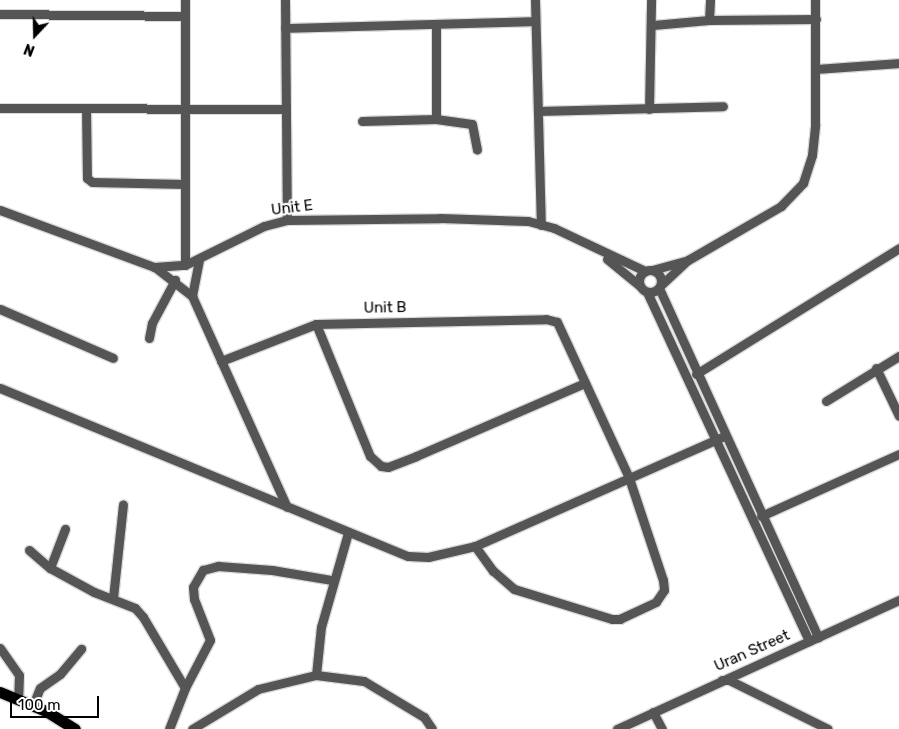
<!DOCTYPE html>
<style>
body{margin:0}
#map{position:relative;width:899px;height:729px;overflow:hidden;background:#fff;font-family:Rubik,sans-serif}
div>[style]{position:absolute}
.roads{filter:drop-shadow(1px 0 #dbdbdb) drop-shadow(-1px 0 #dbdbdb) drop-shadow(0 1px #dbdbdb) drop-shadow(0 -1px #dbdbdb)}
.minor>*{height:9px;margin:-4.5px;padding:0 4.5px;transform-origin:4.5px;border-radius:4.5px;background:#555}
.minor>.ring{margin:-4.5px;padding:0;box-sizing:content-box;background:none;border:9px solid #555;border-radius:50%}
.major>*{height:11px;margin:-5.5px;padding:0 5.5px;transform-origin:5.5px;border-radius:5.5px;background:#000}
span{translate:-50% -50%;white-space:nowrap;text-align:center;line-height:1.15;-webkit-text-stroke:4.5px #fff;paint-order:stroke}
.street-label{font-size:15px;color:#000}
.north{position:absolute;left:10px;top:10px;width:50px;height:50px;-webkit-text-stroke:4px #fff;paint-order:stroke;rotate:201deg;font-size:14px;font-weight:700;line-height:20px;text-align:center;color:#000}
.north::after{content:'';display:block;margin:auto;width:18px;height:22px;background:#000;clip-path:polygon(50% 0,100% 100%,50% 72%,0 100%)}
.scale{position:absolute;left:10px;top:696px;width:89px;height:22px;box-sizing:border-box;border:2px solid #000;border-top:0;padding-left:6px;font-size:15px;line-height:18px;white-space:nowrap;color:#000;-webkit-text-stroke:4px #fff;paint-order:stroke}
</style>
<div id="map">
<div class="roads">
<div class="minor">
<i style="left:285px;top:0;width:220px;rotate:89.5deg"></i>
<i style="left:535px;top:0;width:225px;rotate:88.5deg"></i>
<i style="left:0;top:14px;width:185px;rotate:0.6deg"></i>
<i style="left:709px;top:20px;width:20px;rotate:-87deg"></i>
<i style="left:436px;top:25px;width:94px;rotate:90deg"></i>
<i style="left:653px;top:25px;width:56px;rotate:-5.1deg"></i>
<i style="left:709px;top:20px;width:107px;rotate:-0.5deg"></i>
<i style="left:285px;top:28px;width:250px;rotate:-1.6deg"></i>
<i style="left:817px;top:69px;width:82px;rotate:-4.2deg"></i>
<i style="left:0;top:108px;width:286px;rotate:0.2deg"></i>
<i style="left:86px;top:108px;width:70px;rotate:89.2deg"></i>
<i style="left:87px;top:178px;width:6px;rotate:39deg"></i>
<i style="left:92px;top:182px;width:93px;rotate:1.2deg"></i>
<i style="left:649px;top:109px;width:109px;rotate:-88.9deg"></i>
<i style="left:538px;top:111px;width:185px;rotate:-1.5deg"></i>
<i style="left:362px;top:121px;width:74px;rotate:-1.5deg"></i>
<i style="left:436px;top:119px;width:36px;rotate:8deg"></i>
<i style="left:472px;top:124px;width:26px;rotate:79deg"></i>
<i style="left:0;top:210px;width:164px;rotate:20.3deg"></i>
<i style="left:154px;top:267px;width:31px;rotate:-4deg"></i>
<i style="left:185px;top:265px;width:88px;rotate:-26.3deg"></i>
<i style="left:264px;top:226px;width:24px;rotate:-15deg"></i>
<i style="left:287px;top:220px;width:153px;rotate:-0.7deg"></i>
<i style="left:440px;top:218px;width:88px;rotate:2deg"></i>
<i style="left:528px;top:221px;width:27px;rotate:15deg"></i>
<i style="left:554px;top:228px;width:101px;rotate:25.3deg"></i>
<i style="left:607px;top:259px;width:43px;rotate:39.3deg"></i>
<i style="left:185px;top:265px;width:265px;rotate:-90deg"></i>
<i style="left:156px;top:268px;width:46px;rotate:37.9deg"></i>
<i style="left:192px;top:296px;width:231px;rotate:65.8deg"></i>
<i class="ring" style="left:639px;top:270px;width:13px;height:13px"></i>
<i style="left:652px;top:270px;width:34px;rotate:-15deg"></i>
<i style="left:661px;top:285px;width:37px;rotate:-43deg"></i>
<i style="left:688px;top:260px;width:108px;rotate:-30.1deg"></i>
<i style="left:781px;top:206px;width:32px;rotate:-46deg"></i>
<i style="left:803px;top:183px;width:29px;rotate:-72deg"></i>
<i style="left:812px;top:155px;width:31px;rotate:-84deg"></i>
<i style="left:815px;top:124px;width:124px;rotate:-90deg"></i>
<i style="left:659px;top:288px;width:384px;rotate:65.5deg"></i>
<i style="left:647px;top:292px;width:385px;rotate:65.1deg"></i>
<i style="left:192px;top:296px;width:38px;rotate:-79deg"></i>
<i style="left:0;top:309px;width:123px;rotate:23.4deg"></i>
<i style="left:316px;top:324px;width:143px;rotate:67.8deg"></i>
<i style="left:370px;top:456px;width:15px;rotate:42deg"></i>
<i style="left:381px;top:466px;width:7px;rotate:8deg"></i>
<i style="left:388px;top:467px;width:30px;rotate:-21deg"></i>
<i style="left:416px;top:456px;width:184px;rotate:-23.4deg"></i>
<i style="left:149px;top:338px;width:15px;rotate:-79deg"></i>
<i style="left:152px;top:323px;width:49px;rotate:-61.9deg"></i>
<i style="left:221px;top:361px;width:102px;rotate:-21.3deg"></i>
<i style="left:316px;top:324px;width:230px;rotate:-1.2deg"></i>
<i style="left:546px;top:319px;width:11px;rotate:15deg"></i>
<i style="left:557px;top:322px;width:172px;rotate:65.2deg"></i>
<i style="left:629px;top:478px;width:108px;rotate:71.6deg"></i>
<i style="left:663px;top:580px;width:10px;rotate:84deg"></i>
<i style="left:664px;top:590px;width:14px;rotate:124deg"></i>
<i style="left:656px;top:602px;width:40px;rotate:155deg"></i>
<i style="left:620px;top:619px;width:8px;rotate:180deg"></i>
<i style="left:612px;top:619px;width:102px;rotate:-163deg"></i>
<i style="left:514px;top:589px;width:28px;rotate:-139deg"></i>
<i style="left:493px;top:571px;width:31px;rotate:-126deg"></i>
<i style="left:876px;top:368px;width:53px;rotate:64.4deg"></i>
<i style="left:696px;top:374px;width:239px;rotate:-31.8deg"></i>
<i style="left:0;top:388px;width:441px;rotate:22.4deg"></i>
<i style="left:408px;top:556px;width:20px;rotate:3deg"></i>
<i style="left:428px;top:557px;width:48px;rotate:-13.2deg"></i>
<i style="left:475px;top:546px;width:272px;rotate:-23.8deg"></i>
<i style="left:826px;top:401px;width:86px;rotate:-31.7deg"></i>
<i style="left:761px;top:516px;width:151px;rotate:-24.2deg"></i>
<i style="left:29px;top:550px;width:28px;rotate:41deg"></i>
<i style="left:50px;top:568px;width:50px;rotate:28.6deg"></i>
<i style="left:94px;top:592px;width:44px;rotate:21.3deg"></i>
<i style="left:135px;top:608px;width:12px;rotate:48deg"></i>
<i style="left:143px;top:617px;width:82px;rotate:59.4deg"></i>
<i style="left:185px;top:688px;width:44px;rotate:111.3deg"></i>
<i style="left:50px;top:568px;width:42px;rotate:-69deg"></i>
<i style="left:113px;top:598px;width:94px;rotate:-83.9deg"></i>
<i style="left:0;top:648px;width:33px;rotate:55deg"></i>
<i style="left:19px;top:675px;width:24px;rotate:92deg"></i>
<i style="left:316px;top:675px;width:48px;rotate:-84.1deg"></i>
<i style="left:321px;top:627px;width:98px;rotate:-74deg"></i>
<i style="left:722px;top:680px;width:7px"></i>
<i style="left:729px;top:680px;width:110px;rotate:26.3deg"></i>
<i style="left:185px;top:688px;width:54px;rotate:-62.5deg"></i>
<i style="left:210px;top:640px;width:44px;rotate:-111.3deg"></i>
<i style="left:194px;top:599px;width:12px;rotate:-95deg"></i>
<i style="left:193px;top:587px;width:20px;rotate:-60deg"></i>
<i style="left:203px;top:570px;width:16px;rotate:-15deg"></i>
<i style="left:218px;top:566px;width:54px;rotate:4.2deg"></i>
<i style="left:272px;top:570px;width:61px;rotate:9.5deg"></i>
<i style="left:33px;top:705px;width:18px;rotate:-68deg"></i>
<i style="left:40px;top:688px;width:24px;rotate:-35deg"></i>
<i style="left:60px;top:674px;width:33px;rotate:-50deg"></i>
<i style="left:653px;top:712px;width:19px;rotate:62deg"></i>
<i style="left:192px;top:729px;width:77px;rotate:-31.2deg"></i>
<i style="left:258px;top:689px;width:60px;rotate:-13.6deg"></i>
<i style="left:316px;top:675px;width:48px;rotate:7.1deg"></i>
<i style="left:364px;top:681px;width:70px;rotate:31deg"></i>
<i style="left:424px;top:717px;width:14px;rotate:56deg"></i>
<i style="left:617px;top:729px;width:310px;rotate:-24.6deg"></i>
</div>
<div class="major">
<i style="left:0;top:692px;width:50px;rotate:22.4deg"></i>
<i style="left:46px;top:711px;width:34px;rotate:32deg"></i>
</div>
</div>
<div class="street-label">
<span style="left:292px;top:208px;rotate:-7deg">Unit E</span>
<span style="left:385px;top:308px;rotate:-1deg">Unit B</span>
<span style="left:752px;top:651px;rotate:-24deg">Uran Street</span>
</div>
<div class="north">N</div>
<div class="scale">100 m</div>
</div>
